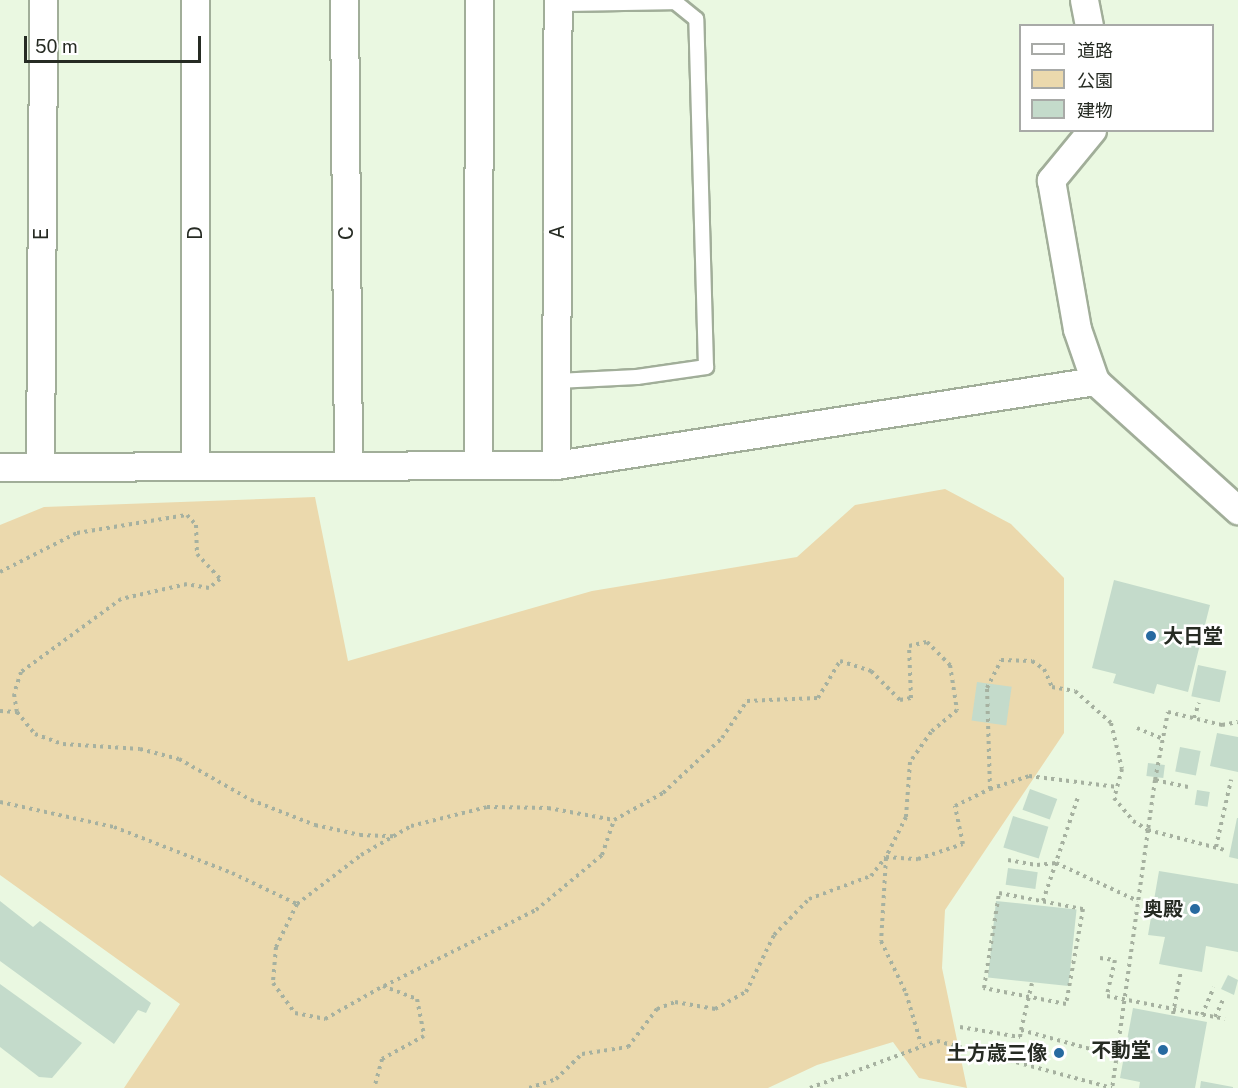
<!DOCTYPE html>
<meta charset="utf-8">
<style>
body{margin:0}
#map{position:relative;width:1238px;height:1088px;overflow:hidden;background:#eaf8e1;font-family:"Public Sans","Noto Sans JP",sans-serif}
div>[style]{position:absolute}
.green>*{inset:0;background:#ebd9ad}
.building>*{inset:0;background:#c4dbcb;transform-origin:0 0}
.path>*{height:4px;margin-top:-2px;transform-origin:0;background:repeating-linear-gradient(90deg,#a6b1a0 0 3px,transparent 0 7.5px)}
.roads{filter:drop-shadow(2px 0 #a1ae99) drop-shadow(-2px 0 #a1ae99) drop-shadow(0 2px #a1ae99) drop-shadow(0 -2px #a1ae99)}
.lane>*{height:14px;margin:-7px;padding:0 7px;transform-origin:7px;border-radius:7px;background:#fff}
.street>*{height:27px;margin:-13.5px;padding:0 13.5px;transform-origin:13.5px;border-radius:13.5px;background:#fff}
.dots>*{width:16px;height:16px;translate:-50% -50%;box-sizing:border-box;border:3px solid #fff;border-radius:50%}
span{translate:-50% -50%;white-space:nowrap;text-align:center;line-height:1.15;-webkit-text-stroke:5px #fff;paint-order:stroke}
.street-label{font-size:20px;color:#262b23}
.poi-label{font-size:20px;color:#262b23;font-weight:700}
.left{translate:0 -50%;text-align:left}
.right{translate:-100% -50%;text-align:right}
.legend{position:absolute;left:1019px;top:24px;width:195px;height:108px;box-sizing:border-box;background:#fff;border:2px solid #a8aaa7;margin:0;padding:8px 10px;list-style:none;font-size:18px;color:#262b23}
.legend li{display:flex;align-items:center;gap:12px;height:30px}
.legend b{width:30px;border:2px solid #a8aaa7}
.scale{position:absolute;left:24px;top:36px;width:177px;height:27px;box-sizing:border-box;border:3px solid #262b23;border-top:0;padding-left:8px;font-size:18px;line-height:21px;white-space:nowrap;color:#262b23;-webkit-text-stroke:4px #fff;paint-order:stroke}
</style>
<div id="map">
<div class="green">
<i style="clip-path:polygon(945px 489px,1011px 524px,1064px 578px,1064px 733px,945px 910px,942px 968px,967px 1088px,919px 1078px,893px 1042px,817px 1065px,768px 1088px,124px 1088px,180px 1004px,0 875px,0 525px,44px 507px,315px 497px,348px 661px,592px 591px,797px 557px,855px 505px)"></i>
</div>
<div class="building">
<i style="clip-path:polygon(1114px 580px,1210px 605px,1188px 692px,1157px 684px,1154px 694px,1113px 683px,1116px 674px,1092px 668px)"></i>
<i style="left:1198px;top:665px;width:29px;height:32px;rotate:12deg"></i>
<i style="left:977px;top:682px;width:35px;height:39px;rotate:8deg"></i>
<i style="clip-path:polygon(1217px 733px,1238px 737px,1238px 772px,1210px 766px)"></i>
<i style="left:1180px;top:747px;width:21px;height:25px;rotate:11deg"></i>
<i style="left:1148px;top:763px;width:17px;height:13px;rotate:7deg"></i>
<i style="left:1030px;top:789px;width:29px;height:22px;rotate:20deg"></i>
<i style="left:1197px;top:790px;width:13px;height:15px;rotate:9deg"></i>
<i style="left:1013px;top:816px;width:37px;height:33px;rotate:17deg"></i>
<i style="clip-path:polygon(1237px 818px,1238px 818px,1238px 859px,1229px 857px)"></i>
<i style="left:1008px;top:868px;width:30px;height:17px;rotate:8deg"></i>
<i style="clip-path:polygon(1159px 871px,1238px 884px,1238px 952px,1206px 946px,1202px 972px,1159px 964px,1165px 937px,1148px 935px)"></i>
<i style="clip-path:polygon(0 901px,33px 927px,40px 921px,151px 1003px,146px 1013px,138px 1010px,114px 1044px,0 961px)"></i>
<i style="left:996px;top:901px;width:81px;height:77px;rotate:6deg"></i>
<i style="clip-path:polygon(1228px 975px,1238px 980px,1234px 995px,1221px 989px)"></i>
<i style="clip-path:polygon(0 984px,82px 1043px,52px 1078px,39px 1077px,0 1047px)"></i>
<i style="clip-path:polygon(1133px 1008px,1207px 1022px,1195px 1088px,1139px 1088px,1140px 1082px,1120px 1078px)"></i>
<i style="clip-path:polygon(1201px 1081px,1233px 1087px,1233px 1088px,1200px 1088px)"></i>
</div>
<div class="path">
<i style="left:0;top:572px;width:86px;rotate:-26.9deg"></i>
<i style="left:77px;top:533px;width:111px;rotate:-9.3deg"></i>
<i style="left:187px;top:515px;width:13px;rotate:48deg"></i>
<i style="left:196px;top:525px;width:29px;rotate:88deg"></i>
<i style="left:197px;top:554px;width:34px;rotate:47deg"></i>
<i style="left:220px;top:579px;width:14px;rotate:141deg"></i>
<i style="left:209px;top:588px;width:22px;rotate:-170deg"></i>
<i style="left:187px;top:584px;width:68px;rotate:167.2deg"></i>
<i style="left:121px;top:599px;width:124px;rotate:143.9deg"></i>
<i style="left:21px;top:672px;width:23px;rotate:108deg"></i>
<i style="left:14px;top:694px;width:18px;rotate:81deg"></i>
<i style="left:17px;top:712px;width:28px;rotate:51deg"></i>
<i style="left:35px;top:734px;width:30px;rotate:20deg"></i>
<i style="left:63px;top:744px;width:77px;rotate:3.7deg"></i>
<i style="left:140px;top:749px;width:40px;rotate:14.4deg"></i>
<i style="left:179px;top:759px;width:83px;rotate:29.7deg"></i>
<i style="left:251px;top:800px;width:69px;rotate:21.3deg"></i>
<i style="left:315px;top:825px;width:46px;rotate:12.5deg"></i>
<i style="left:360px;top:835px;width:33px;rotate:2deg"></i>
<i style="left:0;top:711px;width:17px;rotate:3deg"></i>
<i style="left:1194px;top:718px;width:16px;rotate:-72deg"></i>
<i style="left:1137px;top:728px;width:28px;rotate:23deg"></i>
<i style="left:1155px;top:780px;width:69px;rotate:-79.2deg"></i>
<i style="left:1168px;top:712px;width:56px;rotate:13.5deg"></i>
<i style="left:1222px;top:725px;width:16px;rotate:-11deg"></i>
<i style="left:1188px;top:787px;width:34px;rotate:-168deg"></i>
<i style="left:1155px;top:780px;width:50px;rotate:98deg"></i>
<i style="left:1148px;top:830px;width:80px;rotate:14.6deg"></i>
<i style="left:990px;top:789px;width:41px;rotate:-18.4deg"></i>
<i style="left:1029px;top:776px;width:89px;rotate:7.1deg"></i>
<i style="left:0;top:802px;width:117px;rotate:12.4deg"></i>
<i style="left:114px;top:827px;width:127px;rotate:21.3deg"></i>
<i style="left:232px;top:873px;width:72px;rotate:25.5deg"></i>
<i style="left:297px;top:904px;width:81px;rotate:-37.4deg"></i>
<i style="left:361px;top:855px;width:58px;rotate:-30.1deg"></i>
<i style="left:411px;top:826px;width:78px;rotate:-14deg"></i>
<i style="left:487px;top:807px;width:61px;rotate:0.9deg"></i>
<i style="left:548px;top:808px;width:67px;rotate:10.3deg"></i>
<i style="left:614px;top:820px;width:56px;rotate:-28.9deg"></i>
<i style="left:663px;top:793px;width:81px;rotate:-43deg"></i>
<i style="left:722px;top:738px;width:45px;rotate:-56deg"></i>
<i style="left:747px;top:701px;width:71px;rotate:-2.4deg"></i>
<i style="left:818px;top:698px;width:43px;rotate:-59.3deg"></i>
<i style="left:840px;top:661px;width:33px;rotate:18deg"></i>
<i style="left:871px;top:671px;width:41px;rotate:45deg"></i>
<i style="left:900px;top:700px;width:11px;rotate:-10deg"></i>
<i style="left:911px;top:698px;width:52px;rotate:-92.2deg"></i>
<i style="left:909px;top:646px;width:18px;rotate:-13deg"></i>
<i style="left:927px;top:642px;width:33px;rotate:45deg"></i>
<i style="left:950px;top:665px;width:46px;rotate:81.2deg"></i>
<i style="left:957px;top:710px;width:34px;rotate:140deg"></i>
<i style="left:931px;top:732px;width:37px;rotate:125deg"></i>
<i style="left:910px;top:762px;width:55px;rotate:94.2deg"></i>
<i style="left:906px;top:817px;width:45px;rotate:116.6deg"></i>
<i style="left:886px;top:857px;width:32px;rotate:4deg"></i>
<i style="left:918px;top:859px;width:47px;rotate:-18.4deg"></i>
<i style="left:963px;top:844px;width:39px;rotate:-102deg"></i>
<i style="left:955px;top:806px;width:39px;rotate:-26deg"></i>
<i style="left:990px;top:789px;width:101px;rotate:-91.7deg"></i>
<i style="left:987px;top:688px;width:31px;rotate:-63deg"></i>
<i style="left:1001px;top:660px;width:31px;rotate:2deg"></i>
<i style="left:1032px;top:661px;width:14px;rotate:34deg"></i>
<i style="left:1044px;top:669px;width:20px;rotate:66deg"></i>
<i style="left:1052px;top:687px;width:23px;rotate:10deg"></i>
<i style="left:1075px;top:691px;width:48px;rotate:41.6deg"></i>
<i style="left:1111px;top:723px;width:47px;rotate:76.6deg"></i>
<i style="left:1122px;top:769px;width:30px;rotate:105deg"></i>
<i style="left:1114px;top:798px;width:30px;rotate:50deg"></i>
<i style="left:1133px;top:821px;width:17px;rotate:31deg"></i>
<i style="left:1148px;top:830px;width:260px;rotate:97.9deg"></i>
<i style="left:1216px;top:847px;width:69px;rotate:-77.4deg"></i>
<i style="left:886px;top:858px;width:83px;rotate:93.4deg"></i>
<i style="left:881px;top:941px;width:58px;rotate:64.3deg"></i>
<i style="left:906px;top:993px;width:53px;rotate:73.6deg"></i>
<i style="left:1008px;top:860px;width:29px;rotate:10deg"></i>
<i style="left:1037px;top:865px;width:19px;rotate:-6deg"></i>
<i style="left:1056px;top:863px;width:90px;rotate:24.9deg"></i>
<i style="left:999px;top:893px;width:86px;rotate:10.8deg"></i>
<i style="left:1083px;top:909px;width:97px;rotate:100.1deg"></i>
<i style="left:1066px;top:1004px;width:84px;rotate:-169deg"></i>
<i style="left:984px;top:988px;width:96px;rotate:-81deg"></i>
<i style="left:1043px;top:901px;width:110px;rotate:-71.4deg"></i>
<i style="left:297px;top:904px;width:48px;rotate:116deg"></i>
<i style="left:276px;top:947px;width:36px;rotate:95deg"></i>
<i style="left:273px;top:983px;width:37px;rotate:54deg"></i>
<i style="left:295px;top:1013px;width:31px;rotate:11deg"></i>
<i style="left:325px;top:1019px;width:67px;rotate:-29.6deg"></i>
<i style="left:383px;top:986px;width:36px;rotate:21deg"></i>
<i style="left:417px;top:999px;width:38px;rotate:79deg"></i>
<i style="left:424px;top:1036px;width:48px;rotate:151.3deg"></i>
<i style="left:382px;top:1059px;width:30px;rotate:105deg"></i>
<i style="left:1100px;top:958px;width:15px;rotate:8deg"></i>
<i style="left:1115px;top:960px;width:37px;rotate:103deg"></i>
<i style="left:1107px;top:996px;width:120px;rotate:11deg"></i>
<i style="left:384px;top:986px;width:170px;rotate:-26.6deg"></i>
<i style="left:536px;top:910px;width:86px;rotate:-39.8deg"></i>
<i style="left:602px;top:855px;width:37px;rotate:-71deg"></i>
<i style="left:1173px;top:1014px;width:44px;rotate:-79.5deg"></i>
<i style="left:1202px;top:1015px;width:30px;rotate:-67deg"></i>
<i style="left:1215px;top:1017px;width:21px;rotate:-65deg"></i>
<i style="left:960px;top:1027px;width:61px;rotate:9.5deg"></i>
<i style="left:1020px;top:1037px;width:7px;rotate:-82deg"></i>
<i style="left:1021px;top:1030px;width:98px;rotate:15.3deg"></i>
<i style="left:1021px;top:1030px;width:48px;rotate:-76.8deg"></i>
<i style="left:529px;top:1088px;width:28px;rotate:-18deg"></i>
<i style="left:556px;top:1079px;width:36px;rotate:-44deg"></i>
<i style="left:582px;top:1054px;width:47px;rotate:-8.7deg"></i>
<i style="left:628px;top:1047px;width:48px;rotate:-52.7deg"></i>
<i style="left:657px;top:1009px;width:19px;rotate:-21deg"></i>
<i style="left:675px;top:1002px;width:41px;rotate:9.9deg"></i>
<i style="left:715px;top:1009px;width:35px;rotate:-29deg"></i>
<i style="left:746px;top:992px;width:64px;rotate:-63.8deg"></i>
<i style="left:774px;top:935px;width:50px;rotate:-45.8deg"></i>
<i style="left:809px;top:899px;width:66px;rotate:-20.4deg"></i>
<i style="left:871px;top:876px;width:24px;rotate:-52deg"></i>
<i style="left:810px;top:1088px;width:135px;rotate:-20.3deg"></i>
<i style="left:937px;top:1041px;width:181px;rotate:15deg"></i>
</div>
<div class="roads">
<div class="lane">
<i style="left:557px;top:381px;width:80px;rotate:-2.9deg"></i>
<i style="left:637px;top:377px;width:70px;rotate:-8.2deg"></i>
<i style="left:706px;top:367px;width:348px;rotate:-91.6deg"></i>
<i style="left:696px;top:19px;width:27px;rotate:-141deg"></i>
<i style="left:675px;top:2px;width:117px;rotate:179deg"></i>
</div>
<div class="street">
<i style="left:344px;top:0;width:466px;rotate:89.5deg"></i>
<i style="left:1084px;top:0;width:26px;rotate:79deg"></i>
<i style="left:1092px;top:130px;width:65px;rotate:129.4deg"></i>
<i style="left:1051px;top:180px;width:151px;rotate:80.1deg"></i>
<i style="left:1077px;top:329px;width:55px;rotate:70.9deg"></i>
<i style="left:195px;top:465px;width:465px;rotate:-90deg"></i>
<i style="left:478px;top:465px;width:465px;rotate:-89.9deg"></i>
<i style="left:556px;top:465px;width:465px;rotate:-89.8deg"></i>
<i style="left:0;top:467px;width:556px;rotate:-0.21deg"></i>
<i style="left:556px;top:465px;width:546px;rotate:-8.86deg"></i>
<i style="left:1095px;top:381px;width:193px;rotate:42.1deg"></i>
<i style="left:40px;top:467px;width:467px;rotate:-89.6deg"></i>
</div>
</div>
<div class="dots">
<i style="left:1151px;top:636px;background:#276aa0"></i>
<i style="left:1195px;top:909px;background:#276aa0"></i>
<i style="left:1163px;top:1050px;background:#276aa0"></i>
<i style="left:1059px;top:1053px;background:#276aa0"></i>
</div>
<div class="street-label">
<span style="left:557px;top:232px;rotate:-90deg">A</span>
<span style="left:195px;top:233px;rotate:-90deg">D</span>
<span style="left:346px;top:233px;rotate:-90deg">C</span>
<span style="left:41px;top:234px;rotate:-90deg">E</span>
</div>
<div class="poi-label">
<span class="left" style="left:1163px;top:636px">大日堂</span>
<span class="right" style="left:1183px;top:909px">奥殿</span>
<span class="right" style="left:1151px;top:1050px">不動堂</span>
<span class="right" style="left:1047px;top:1053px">土方歳三像</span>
</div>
<ul class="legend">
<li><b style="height:8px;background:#fff"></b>道路</li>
<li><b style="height:16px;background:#ebd9ad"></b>公園</li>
<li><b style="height:16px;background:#c4dbcb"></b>建物</li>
</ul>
<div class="scale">50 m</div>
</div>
